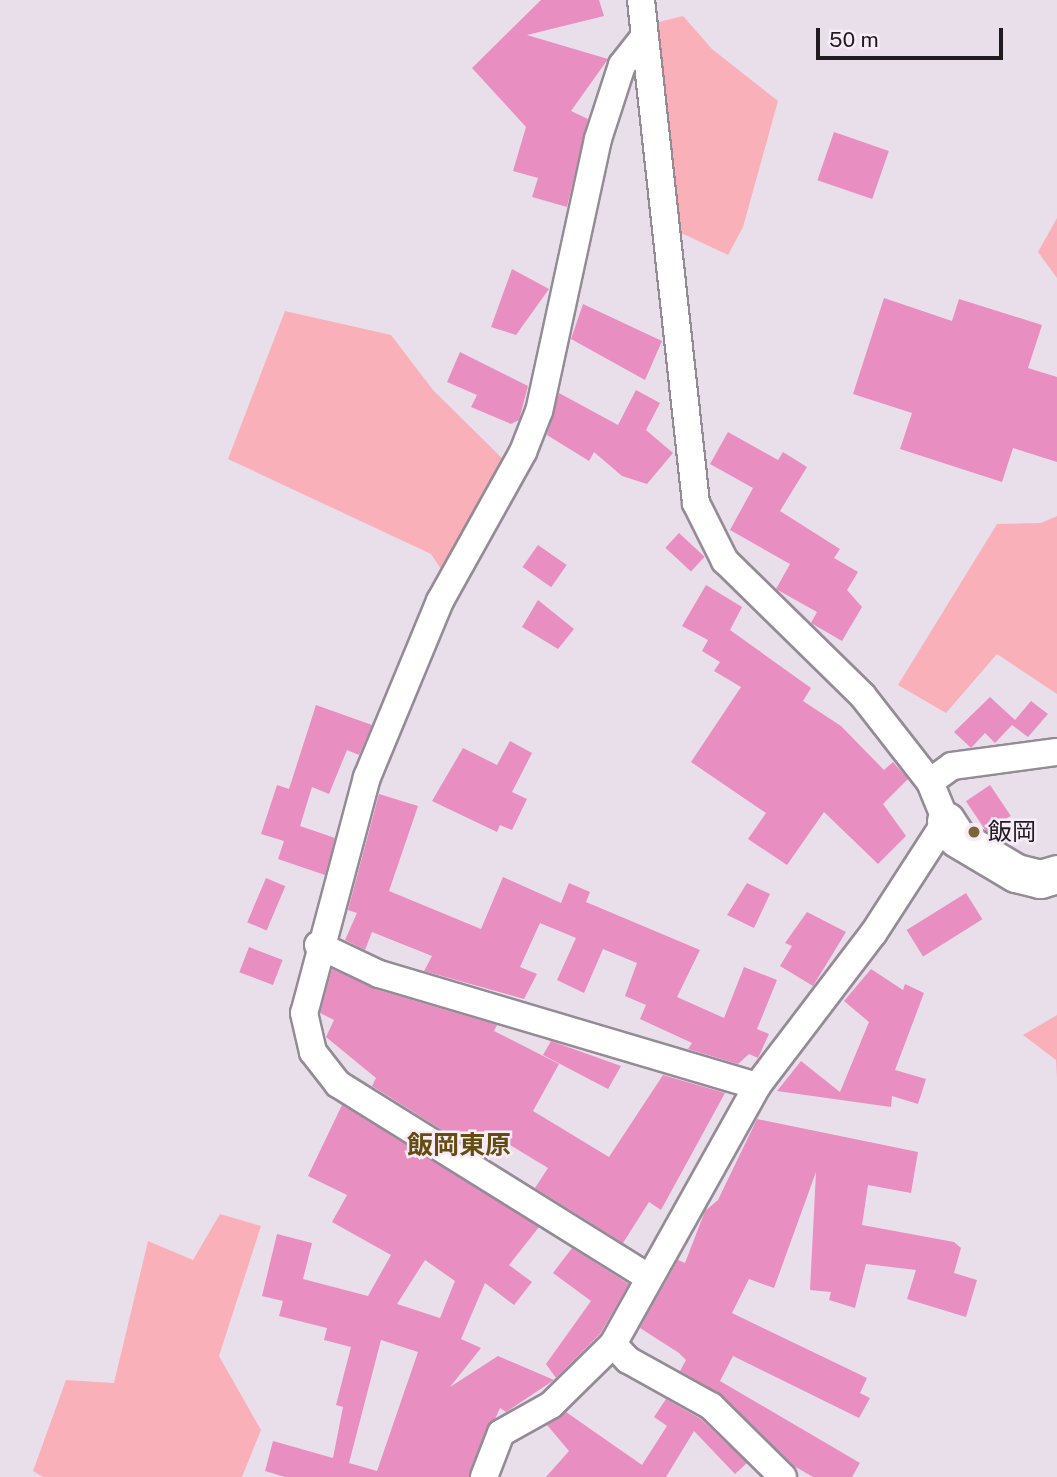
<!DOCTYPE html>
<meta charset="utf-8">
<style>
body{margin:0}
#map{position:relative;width:1057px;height:1477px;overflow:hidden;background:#e9dfeb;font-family:"Public Sans","Noto Sans JP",sans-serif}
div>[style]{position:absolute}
.green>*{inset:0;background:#fab0b9}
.building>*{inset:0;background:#e98ec0;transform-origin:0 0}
.roads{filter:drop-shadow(2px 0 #958b97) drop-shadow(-2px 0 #958b97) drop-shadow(0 2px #958b97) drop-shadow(0 -2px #958b97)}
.street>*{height:26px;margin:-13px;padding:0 13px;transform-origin:13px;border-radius:13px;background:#fff}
.secondary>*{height:37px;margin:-18.5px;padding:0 18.5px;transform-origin:18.5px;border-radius:18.5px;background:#fff}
.dots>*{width:19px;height:19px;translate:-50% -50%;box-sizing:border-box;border:4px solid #f7ecf8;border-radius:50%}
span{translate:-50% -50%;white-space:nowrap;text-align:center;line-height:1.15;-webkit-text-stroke:5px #f7ecf8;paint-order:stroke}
.poi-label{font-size:24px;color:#1f1b1f}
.left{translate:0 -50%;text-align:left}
.neighbourhood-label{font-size:26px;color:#654d12;font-weight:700}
.scale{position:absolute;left:816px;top:28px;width:187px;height:32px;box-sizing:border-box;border:4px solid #1f1b1f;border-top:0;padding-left:9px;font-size:21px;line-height:24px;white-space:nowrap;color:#1f1b1f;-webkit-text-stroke:5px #f7ecf8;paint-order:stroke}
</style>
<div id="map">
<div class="green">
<i style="clip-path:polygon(683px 16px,712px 49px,778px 101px,743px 227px,728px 255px,677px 231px,655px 23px)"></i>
<i style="clip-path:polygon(1057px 218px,1057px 278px,1038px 252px)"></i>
<i style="clip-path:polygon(285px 311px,391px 335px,433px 390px,507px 463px,445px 575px,431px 554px,228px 459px)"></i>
<i style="clip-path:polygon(1057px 516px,1057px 694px,997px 654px,946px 713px,898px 685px,997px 524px,1041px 523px)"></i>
<i style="clip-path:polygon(1057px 1015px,1057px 1078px,1056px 1060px,1023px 1035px)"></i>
<i style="clip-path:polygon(220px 1214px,261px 1226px,219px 1356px,261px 1430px,242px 1477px,43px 1477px,33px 1471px,66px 1380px,114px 1383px,148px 1241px,193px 1260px)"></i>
</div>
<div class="building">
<i style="clip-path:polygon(541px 0,599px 0,604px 16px,527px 35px,608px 59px,571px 111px,588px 119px,567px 207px,532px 197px,538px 178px,513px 171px,526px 127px,472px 68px)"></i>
<i style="left:834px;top:132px;width:58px;height:51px;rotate:19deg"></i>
<i style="clip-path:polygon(512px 269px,549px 289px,516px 335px,491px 327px)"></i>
<i style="clip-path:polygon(884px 298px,952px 321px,959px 299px,1042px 325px,1028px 368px,1057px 377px,1057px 462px,1013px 448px,1002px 482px,900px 449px,912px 413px,853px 394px)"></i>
<i style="clip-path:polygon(583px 304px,662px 341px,645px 380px,571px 339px)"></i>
<i style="clip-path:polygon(460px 352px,528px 386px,519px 420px,511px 424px,471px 407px,477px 395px,447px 382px)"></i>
<i style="clip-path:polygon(636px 390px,660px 403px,646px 430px,673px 453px,647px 484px,622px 476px,594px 452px,589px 461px,547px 435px,559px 393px,618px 425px)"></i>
<i style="clip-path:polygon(728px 432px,778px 460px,783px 452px,807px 467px,780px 511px,840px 549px,834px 558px,858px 572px,847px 590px,862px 607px,842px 641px,811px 623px,817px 612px,776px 589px,790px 564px,730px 530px,753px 488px,710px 464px)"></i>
<i style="left:679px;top:533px;width:35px;height:20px;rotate:43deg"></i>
<i style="left:538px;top:545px;width:35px;height:27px;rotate:35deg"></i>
<i style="clip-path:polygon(706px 585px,742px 607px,730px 630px,811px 688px,803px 701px,841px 726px,884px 770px,893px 762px,908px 779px,883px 804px,906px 836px,878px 864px,824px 812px,787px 865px,748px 839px,766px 813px,691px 762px,741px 687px,714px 671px,720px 662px,702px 651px,708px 640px,682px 626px)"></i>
<i style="clip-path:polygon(538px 600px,574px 629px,558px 649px,522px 627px)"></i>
<i style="clip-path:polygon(990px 697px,1015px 720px,1031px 701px,1048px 714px,1028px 737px,1012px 725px,995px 743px,985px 733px,971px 748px,954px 732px)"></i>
<i style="clip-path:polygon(316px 705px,372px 725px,359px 755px,347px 750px,329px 794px,312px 787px,300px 826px,335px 838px,325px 875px,278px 859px,284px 841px,261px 834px,277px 785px,289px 789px)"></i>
<i style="clip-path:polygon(510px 741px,532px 753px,512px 792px,527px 799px,512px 830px,500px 825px,497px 832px,432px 801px,463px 748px,497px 765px)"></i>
<i style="left:990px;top:785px;width:37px;height:29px;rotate:56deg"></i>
<i style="clip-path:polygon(379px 794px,418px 806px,389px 891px,481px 929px,503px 877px,561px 903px,569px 883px,590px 892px,586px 902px,700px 950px,677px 997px,724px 1018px,744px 967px,777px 980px,757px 1029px,769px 1034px,758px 1058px,749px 1054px,738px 1064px,688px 1049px,692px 1043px,640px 1019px,646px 1005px,625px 996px,637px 963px,603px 949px,584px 993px,557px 980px,576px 938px,540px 923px,520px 967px,537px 974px,524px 999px,424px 971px,432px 956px,372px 932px,365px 950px,345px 940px,357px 913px,348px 910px)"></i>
<i style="left:266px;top:878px;width:21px;height:48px;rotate:23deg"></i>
<i style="clip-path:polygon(747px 883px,770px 894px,754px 928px,727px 915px)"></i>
<i style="left:966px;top:893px;width:31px;height:70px;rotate:58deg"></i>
<i style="clip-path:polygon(807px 912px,846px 932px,813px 986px,780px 966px,792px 946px,785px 943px)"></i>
<i style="left:249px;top:947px;width:36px;height:27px;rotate:21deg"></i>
<i style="clip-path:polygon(332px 969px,375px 989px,497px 1025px,494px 1031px,559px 1064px,533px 1111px,609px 1157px,663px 1075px,725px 1093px,661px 1210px,649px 1202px,623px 1243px,535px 1188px,548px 1168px,485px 1130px,474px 1150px,372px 1086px,376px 1078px,326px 1037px,334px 1020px,320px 1013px)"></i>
<i style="clip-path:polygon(871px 969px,903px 990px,905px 984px,924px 993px,895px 1070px,926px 1079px,918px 1104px,892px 1096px,891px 1107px,777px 1091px,801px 1061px,840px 1092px,869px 1022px,844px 1001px)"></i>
<i style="clip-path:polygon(551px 1041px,621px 1066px,608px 1089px,543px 1055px)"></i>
<i style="clip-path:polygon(evenodd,342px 1105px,539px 1227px,509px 1265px,532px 1282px,514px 1305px,485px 1283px,461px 1339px,481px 1348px,450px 1387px,498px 1356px,554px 1380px,506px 1412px,500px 1408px,469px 1477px,285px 1477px,265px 1471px,273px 1441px,333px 1458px,343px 1407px,336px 1405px,351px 1347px,324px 1340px,327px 1328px,279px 1316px,283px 1301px,262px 1296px,277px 1234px,312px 1243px,303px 1279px,368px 1296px,391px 1255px,332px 1222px,347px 1195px,308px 1176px,342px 1105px,425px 1260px,455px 1281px,440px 1318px,397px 1304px,425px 1260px,342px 1105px,381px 1340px,418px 1352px,377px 1471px,349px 1463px,381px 1340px)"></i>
<i style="clip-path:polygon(757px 1119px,918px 1152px,911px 1193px,868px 1185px,862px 1225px,954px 1242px,961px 1248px,954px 1273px,977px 1280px,966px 1317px,907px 1299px,916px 1270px,866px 1264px,855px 1308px,829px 1300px,831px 1292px,810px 1290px,816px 1172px,774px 1288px,749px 1279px,732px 1313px,867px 1378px,860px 1393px,870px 1398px,859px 1418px,733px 1356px,720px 1381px,860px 1463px,852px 1477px,813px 1477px,794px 1466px,722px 1395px,680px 1371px,686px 1360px,679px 1353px,640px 1328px,678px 1260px,685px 1263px,705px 1211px,718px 1200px)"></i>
<i style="clip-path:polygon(572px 1248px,629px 1284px,600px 1334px,556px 1378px,546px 1364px,591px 1301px,553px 1273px)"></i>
<i style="clip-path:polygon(666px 1399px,701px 1419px,747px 1463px,735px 1474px,694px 1431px,666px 1477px,546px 1477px,569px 1451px,547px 1425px,566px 1412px,642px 1465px,667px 1426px,654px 1417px)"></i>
</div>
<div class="roads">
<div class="street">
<i style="left:644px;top:37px;width:36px;rotate:128deg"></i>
<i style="left:622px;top:65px;width:78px;rotate:108deg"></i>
<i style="left:598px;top:139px;width:278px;rotate:102.2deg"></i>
<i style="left:539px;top:411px;width:44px;rotate:111.3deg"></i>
<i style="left:523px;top:452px;width:171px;rotate:119.1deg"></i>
<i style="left:440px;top:601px;width:191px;rotate:112.5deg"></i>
<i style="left:367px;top:777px;width:244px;rotate:104.9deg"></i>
<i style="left:304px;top:1013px;width:40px;rotate:77deg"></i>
<i style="left:313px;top:1052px;width:41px;rotate:52deg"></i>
<i style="left:338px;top:1084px;width:364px;rotate:31.9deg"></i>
<i style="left:930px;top:782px;width:27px;rotate:-36deg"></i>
<i style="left:952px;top:766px;width:106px;rotate:-7.6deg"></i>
<i style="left:318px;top:945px;width:68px;rotate:25.4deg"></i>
<i style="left:379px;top:974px;width:394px;rotate:16.5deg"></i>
<i style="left:613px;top:1344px;width:22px;rotate:47deg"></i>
<i style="left:628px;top:1360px;width:95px;rotate:29deg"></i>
<i style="left:711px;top:1406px;width:101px;rotate:44.6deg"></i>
<i style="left:484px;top:1477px;width:47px;rotate:-68.9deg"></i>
<i style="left:501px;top:1433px;width:57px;rotate:-29.2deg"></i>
<i style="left:551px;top:1405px;width:87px;rotate:-44.5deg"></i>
<i style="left:613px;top:1344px;width:295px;rotate:-60.8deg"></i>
<i style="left:757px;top:1086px;width:191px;rotate:-52.7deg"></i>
<i style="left:873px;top:934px;width:135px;rotate:-57.1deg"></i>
<i style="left:946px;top:821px;width:42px;rotate:-112.3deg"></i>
<i style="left:930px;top:782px;width:110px;rotate:-128deg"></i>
<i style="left:862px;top:695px;width:192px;rotate:-135.6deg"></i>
<i style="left:725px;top:561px;width:65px;rotate:-116.6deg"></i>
<i style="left:696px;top:503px;width:506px;rotate:-96.24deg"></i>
</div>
<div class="secondary">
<i style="left:946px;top:821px;width:20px;rotate:57deg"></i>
<i style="left:957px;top:838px;width:69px;rotate:30.7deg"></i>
<i style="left:1016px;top:873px;width:25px;rotate:14deg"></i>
<i style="left:1040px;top:879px;width:18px;rotate:-16deg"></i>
</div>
</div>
<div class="dots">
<i style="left:974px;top:832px;background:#7c6636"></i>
</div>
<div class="poi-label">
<span class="left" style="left:988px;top:832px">飯岡</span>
</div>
<div class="neighbourhood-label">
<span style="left:459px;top:1145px">飯岡東原</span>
</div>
<div class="scale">50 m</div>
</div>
